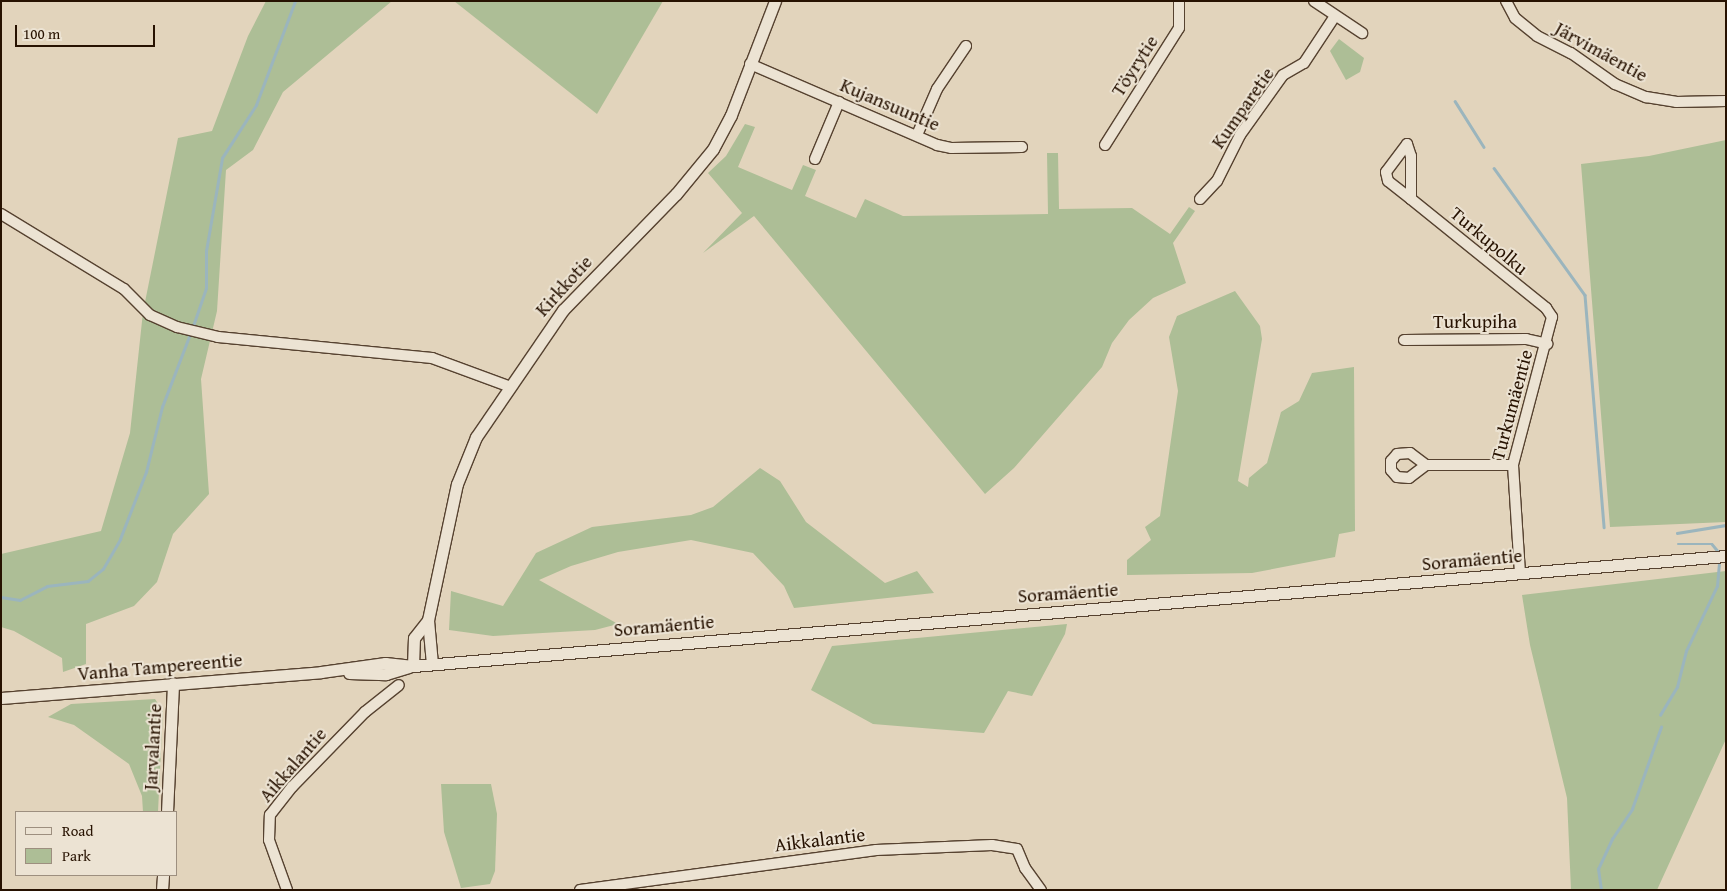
<!DOCTYPE html>
<meta charset="utf-8">
<style>
body{margin:0}
#map{position:relative;width:1727px;height:891px;overflow:hidden;background:#e2d4bc;font-family:"Gentium Book Plus",serif}
div>[style]{position:absolute}
.green>*{inset:0;background:#adbe96}
.stream>*{height:2.5px;margin:-1.25px;padding:0 1.25px;transform-origin:1.25px;border-radius:1.25px;background:#9bb5bd}
.roads{filter:drop-shadow(1px 0 #564230) drop-shadow(-1px 0 #564230) drop-shadow(0 1px #564230) drop-shadow(0 -1px #564230)}
.minor>*{height:10px;margin:-5px;padding:0 5px;transform-origin:5px;border-radius:5px;background:#ece3d3}
.tertiary>*{height:11px;margin:-5.5px;padding:0 5.5px;transform-origin:5.5px;border-radius:5.5px;background:#ece3d3}
span{translate:-50% -50%;white-space:nowrap;text-align:center;line-height:1.15;-webkit-text-stroke:4px #ece3d3;paint-order:stroke}
.street-label{font-size:19px;color:#271201}
.frame{position:absolute;inset:0;border:2px solid #271201;pointer-events:none}
.legend{position:absolute;left:15px;top:811px;width:162px;height:65px;box-sizing:border-box;background:#ece3d3;border:1px solid #9d8f7f;margin:0;padding:6px 9px;list-style:none;font-size:15px;color:#271201}
.legend li{display:flex;align-items:center;gap:10px;height:25px}
.legend b{width:25px;border:1px solid #9d8f7f}
.scale{position:absolute;left:15px;top:25px;width:140px;height:22px;box-sizing:border-box;border:2px solid #271201;border-top:0;padding-left:6px;font-size:15px;line-height:18px;white-space:nowrap;color:#271201;-webkit-text-stroke:4px #ece3d3;paint-order:stroke}
</style>
<div id="map">
<div class="green">
<i style="clip-path:polygon(266px 1px,392px 1px,283px 92px,253px 150px,226px 170px,217px 311px,201px 379px,209px 494px,173px 534px,157px 582px,134px 606px,86px 624px,86px 664px,63px 672px,62px 658px,14px 631px,1px 627px,1px 554px,101px 531px,130px 433px,143px 312px,178px 138px,212px 131px,248px 36px)"></i>
<i style="clip-path:polygon(454px 1px,663px 1px,597px 114px)"></i>
<i style="clip-path:polygon(1339px 39px,1364px 58px,1360px 72px,1346px 80px,1330px 51px)"></i>
<i style="clip-path:polygon(745px 124px,755px 127px,738px 167px,792px 190px,803px 165px,816px 170px,805px 196px,856px 218px,865px 199px,903px 216px,1048px 214px,1047px 153px,1058px 153px,1059px 209px,1132px 208px,1170px 234px,1189px 207px,1195px 211px,1173px 243px,1186px 283px,1153px 298px,1129px 320px,1112px 343px,1102px 367px,1014px 468px,985px 494px,754px 216px,703px 253px,742px 213px,708px 173px,726px 156px)"></i>
<i style="clip-path:polygon(1726px 140px,1726px 522px,1610px 527px,1581px 164px,1649px 156px)"></i>
<i style="clip-path:polygon(1235px 291px,1260px 326px,1262px 339px,1238px 481px,1248px 487px,1249px 478px,1267px 463px,1281px 412px,1299px 401px,1312px 373px,1354px 367px,1355px 531px,1339px 534px,1335px 557px,1252px 573px,1127px 575px,1127px 560px,1151px 540px,1145px 527px,1160px 516px,1178px 391px,1169px 337px,1177px 316px)"></i>
<i style="clip-path:polygon(760px 468px,780px 481px,806px 522px,885px 583px,917px 571px,934px 593px,794px 608px,784px 586px,753px 553px,691px 540px,618px 552px,571px 566px,539px 580px,618px 624px,595px 630px,493px 636px,449px 630px,451px 591px,503px 606px,536px 553px,592px 527px,691px 515px,713px 507px)"></i>
<i style="clip-path:polygon(1726px 571px,1726px 739px,1657px 890px,1571px 890px,1567px 798px,1530px 645px,1522px 595px)"></i>
<i style="clip-path:polygon(1067px 624px,1065px 634px,1032px 696px,1008px 691px,984px 733px,873px 724px,811px 690px,832px 646px)"></i>
<i style="clip-path:polygon(155px 699px,163px 711px,158px 812px,143px 812px,142px 796px,129px 764px,74px 725px,48px 717px,71px 704px)"></i>
<i style="clip-path:polygon(441px 784px,491px 784px,497px 814px,495px 871px,490px 884px,461px 888px,444px 832px)"></i>
</div>
<div class="stream">
<i style="left:1455px;top:101px;width:54px;rotate:57.8deg"></i>
<i style="left:1494px;top:168px;width:156px;rotate:54.4deg"></i>
<i style="left:1585px;top:295px;width:233px;rotate:85.3deg"></i>
<i style="left:192px;top:329px;width:43px;rotate:-71.1deg"></i>
<i style="left:206px;top:288px;width:37px;rotate:-90deg"></i>
<i style="left:206px;top:251px;width:94px;rotate:-80.2deg"></i>
<i style="left:222px;top:158px;width:63px;rotate:-57.3deg"></i>
<i style="left:256px;top:105px;width:111px;rotate:-69.4deg"></i>
<i style="left:1677px;top:533px;width:50px;rotate:-9.3deg"></i>
<i style="left:1678px;top:544px;width:34px"></i>
<i style="left:1712px;top:544px;width:8px;rotate:50deg"></i>
<i style="left:1px;top:597px;width:19px;rotate:9deg"></i>
<i style="left:20px;top:600px;width:30px;rotate:-27deg"></i>
<i style="left:47px;top:586px;width:41px;rotate:-7deg"></i>
<i style="left:88px;top:581px;width:19px;rotate:-39deg"></i>
<i style="left:103px;top:569px;width:34px;rotate:-60deg"></i>
<i style="left:120px;top:539px;width:72px;rotate:-68.8deg"></i>
<i style="left:146px;top:472px;width:67px;rotate:-76.2deg"></i>
<i style="left:162px;top:407px;width:78px;rotate:-69deg"></i>
<i style="left:1660px;top:715px;width:33px;rotate:-59deg"></i>
<i style="left:1677px;top:687px;width:37px;rotate:-76deg"></i>
<i style="left:1686px;top:651px;width:72px;rotate:-64.5deg"></i>
<i style="left:1717px;top:586px;width:21px;rotate:-85deg"></i>
<i style="left:1601px;top:890px;width:21px;rotate:-98deg"></i>
<i style="left:1598px;top:869px;width:33px;rotate:-65deg"></i>
<i style="left:1612px;top:839px;width:36px;rotate:-56deg"></i>
<i style="left:1632px;top:809px;width:87px;rotate:-70.5deg"></i>
</div>
<div class="roads">
<div class="minor">
<i style="left:1314px;top:1px;width:58px;rotate:33.7deg"></i>
<i style="left:1506px;top:1px;width:19px;rotate:62deg"></i>
<i style="left:1515px;top:18px;width:28px;rotate:39deg"></i>
<i style="left:1537px;top:36px;width:38px;rotate:27deg"></i>
<i style="left:1571px;top:53px;width:54px;rotate:35.2deg"></i>
<i style="left:1615px;top:84px;width:34px;rotate:23deg"></i>
<i style="left:1646px;top:97px;width:30px;rotate:9deg"></i>
<i style="left:1676px;top:102px;width:50px;rotate:-1.1deg"></i>
<i style="left:750px;top:64px;width:204px;rotate:23.4deg"></i>
<i style="left:937px;top:145px;width:14px;rotate:12deg"></i>
<i style="left:951px;top:148px;width:71px;rotate:-0.8deg"></i>
<i style="left:917px;top:135px;width:50px;rotate:-66.5deg"></i>
<i style="left:937px;top:89px;width:52px;rotate:-56deg"></i>
<i style="left:1105px;top:145px;width:138px;rotate:-57.7deg"></i>
<i style="left:1179px;top:28px;width:27px;rotate:-90deg"></i>
<i style="left:815px;top:159px;width:62px;rotate:-67.2deg"></i>
<i style="left:1200px;top:199px;width:25px;rotate:-47deg"></i>
<i style="left:1217px;top:181px;width:51px;rotate:-63.4deg"></i>
<i style="left:1240px;top:135px;width:74px;rotate:-54.4deg"></i>
<i style="left:1283px;top:75px;width:24px;rotate:-30deg"></i>
<i style="left:1304px;top:63px;width:56px;rotate:-56.6deg"></i>
<i style="left:1411px;top:199px;width:29px;rotate:-142deg"></i>
<i style="left:1388px;top:181px;width:9px;rotate:-103deg"></i>
<i style="left:1386px;top:172px;width:35px;rotate:-53deg"></i>
<i style="left:1407px;top:144px;width:13px;rotate:72deg"></i>
<i style="left:1411px;top:156px;width:43px;rotate:90deg"></i>
<i style="left:1411px;top:199px;width:174px;rotate:38.9deg"></i>
<i style="left:1546px;top:308px;width:11px;rotate:56deg"></i>
<i style="left:1552px;top:317px;width:153px;rotate:104.8deg"></i>
<i style="left:1513px;top:465px;width:109px;rotate:86.3deg"></i>
<i style="left:1px;top:214px;width:144px;rotate:31.4deg"></i>
<i style="left:124px;top:289px;width:37px;rotate:45deg"></i>
<i style="left:150px;top:315px;width:30px;rotate:24deg"></i>
<i style="left:177px;top:327px;width:42px;rotate:13.7deg"></i>
<i style="left:218px;top:337px;width:215px;rotate:5.6deg"></i>
<i style="left:432px;top:358px;width:81px;rotate:20.2deg"></i>
<i style="left:1404px;top:340px;width:122px;rotate:-0.5deg"></i>
<i style="left:1526px;top:339px;width:22px;rotate:13deg"></i>
<i style="left:1426px;top:465px;width:21px;rotate:143deg"></i>
<i style="left:1409px;top:478px;width:12px;rotate:-175deg"></i>
<i style="left:1397px;top:477px;width:9px;rotate:-131deg"></i>
<i style="left:1391px;top:470px;width:9px;rotate:-90deg"></i>
<i style="left:1391px;top:461px;width:9px;rotate:-49deg"></i>
<i style="left:1397px;top:454px;width:13px;rotate:-4deg"></i>
<i style="left:1410px;top:453px;width:20px;rotate:37deg"></i>
<i style="left:1426px;top:465px;width:87px"></i>
<i style="left:287px;top:890px;width:53px;rotate:-109.8deg"></i>
<i style="left:269px;top:840px;width:25px;rotate:-88deg"></i>
<i style="left:270px;top:815px;width:36px;rotate:-52deg"></i>
<i style="left:292px;top:787px;width:105px;rotate:-45.8deg"></i>
<i style="left:365px;top:712px;width:43px;rotate:-38.5deg"></i>
<i style="left:580px;top:890px;width:299px;rotate:-7.7deg"></i>
<i style="left:876px;top:850px;width:116px;rotate:-2.5deg"></i>
<i style="left:992px;top:845px;width:25px;rotate:9deg"></i>
<i style="left:1017px;top:849px;width:21px;rotate:67deg"></i>
<i style="left:1025px;top:868px;width:27px;rotate:54deg"></i>
</div>
<div class="tertiary">
<i style="left:432px;top:664px;width:44px;rotate:-95.2deg"></i>
<i style="left:428px;top:620px;width:139px;rotate:-78deg"></i>
<i style="left:457px;top:484px;width:51px;rotate:-68deg"></i>
<i style="left:476px;top:437px;width:154px;rotate:-55.6deg"></i>
<i style="left:563px;top:310px;width:162px;rotate:-45.8deg"></i>
<i style="left:676px;top:194px;width:58px;rotate:-50.6deg"></i>
<i style="left:713px;top:149px;width:38px;rotate:-62deg"></i>
<i style="left:731px;top:115px;width:122px;rotate:-68.9deg"></i>
<i style="left:413px;top:666px;width:28px;rotate:-88deg"></i>
<i style="left:414px;top:638px;width:23px;rotate:-52deg"></i>
<i style="left:349px;top:673px;width:37px;rotate:2deg"></i>
<i style="left:386px;top:674px;width:24px;rotate:-17deg"></i>
<i style="left:1px;top:698px;width:321px;rotate:-4.6deg"></i>
<i style="left:321px;top:672px;width:65px;rotate:-8deg"></i>
<i style="left:385px;top:663px;width:28px;rotate:6deg"></i>
<i style="left:413px;top:666px;width:1318px;rotate:-4.79deg"></i>
<i style="left:167px;top:812px;width:129px;rotate:-87.3deg"></i>
<i style="left:162px;top:890px;width:15px;rotate:-86deg"></i>
</div>
</div>
<div class="street-label">
<span style="left:1601px;top:52px;rotate:29deg">Järvimäentie</span>
<span style="left:1135px;top:66px;rotate:-57deg">Töyrytie</span>
<span style="left:890px;top:105px;rotate:23deg">Kujansuuntie</span>
<span style="left:1243px;top:108px;rotate:-55deg">Kumparetie</span>
<span style="left:1489px;top:241px;rotate:40deg">Turkupolku</span>
<span style="left:564px;top:286px;rotate:-48deg">Kirkkotie</span>
<span style="left:1475px;top:322px">Turkupiha</span>
<span style="left:1512px;top:405px;rotate:-75deg">Turkumäentie</span>
<span style="left:1472px;top:560px;rotate:-5deg">Soramäentie</span>
<span style="left:1068px;top:593px;rotate:-4deg">Soramäentie</span>
<span style="left:664px;top:626px;rotate:-5deg">Soramäentie</span>
<span style="left:160px;top:667px;rotate:-5deg">Vanha Tampereentie</span>
<span style="left:153px;top:747px;rotate:-87deg">Jarvalantie</span>
<span style="left:293px;top:765px;rotate:-49deg">Aikkalantie</span>
<span style="left:820px;top:840px;rotate:-7deg">Aikkalantie</span>
</div>
<div class="frame"></div>
<ul class="legend">
<li><b style="height:6px;background:#ece3d3"></b>Road</li>
<li><b style="height:14px;background:#adbe96"></b>Park</li>
</ul>
<div class="scale">100 m</div>
</div>
